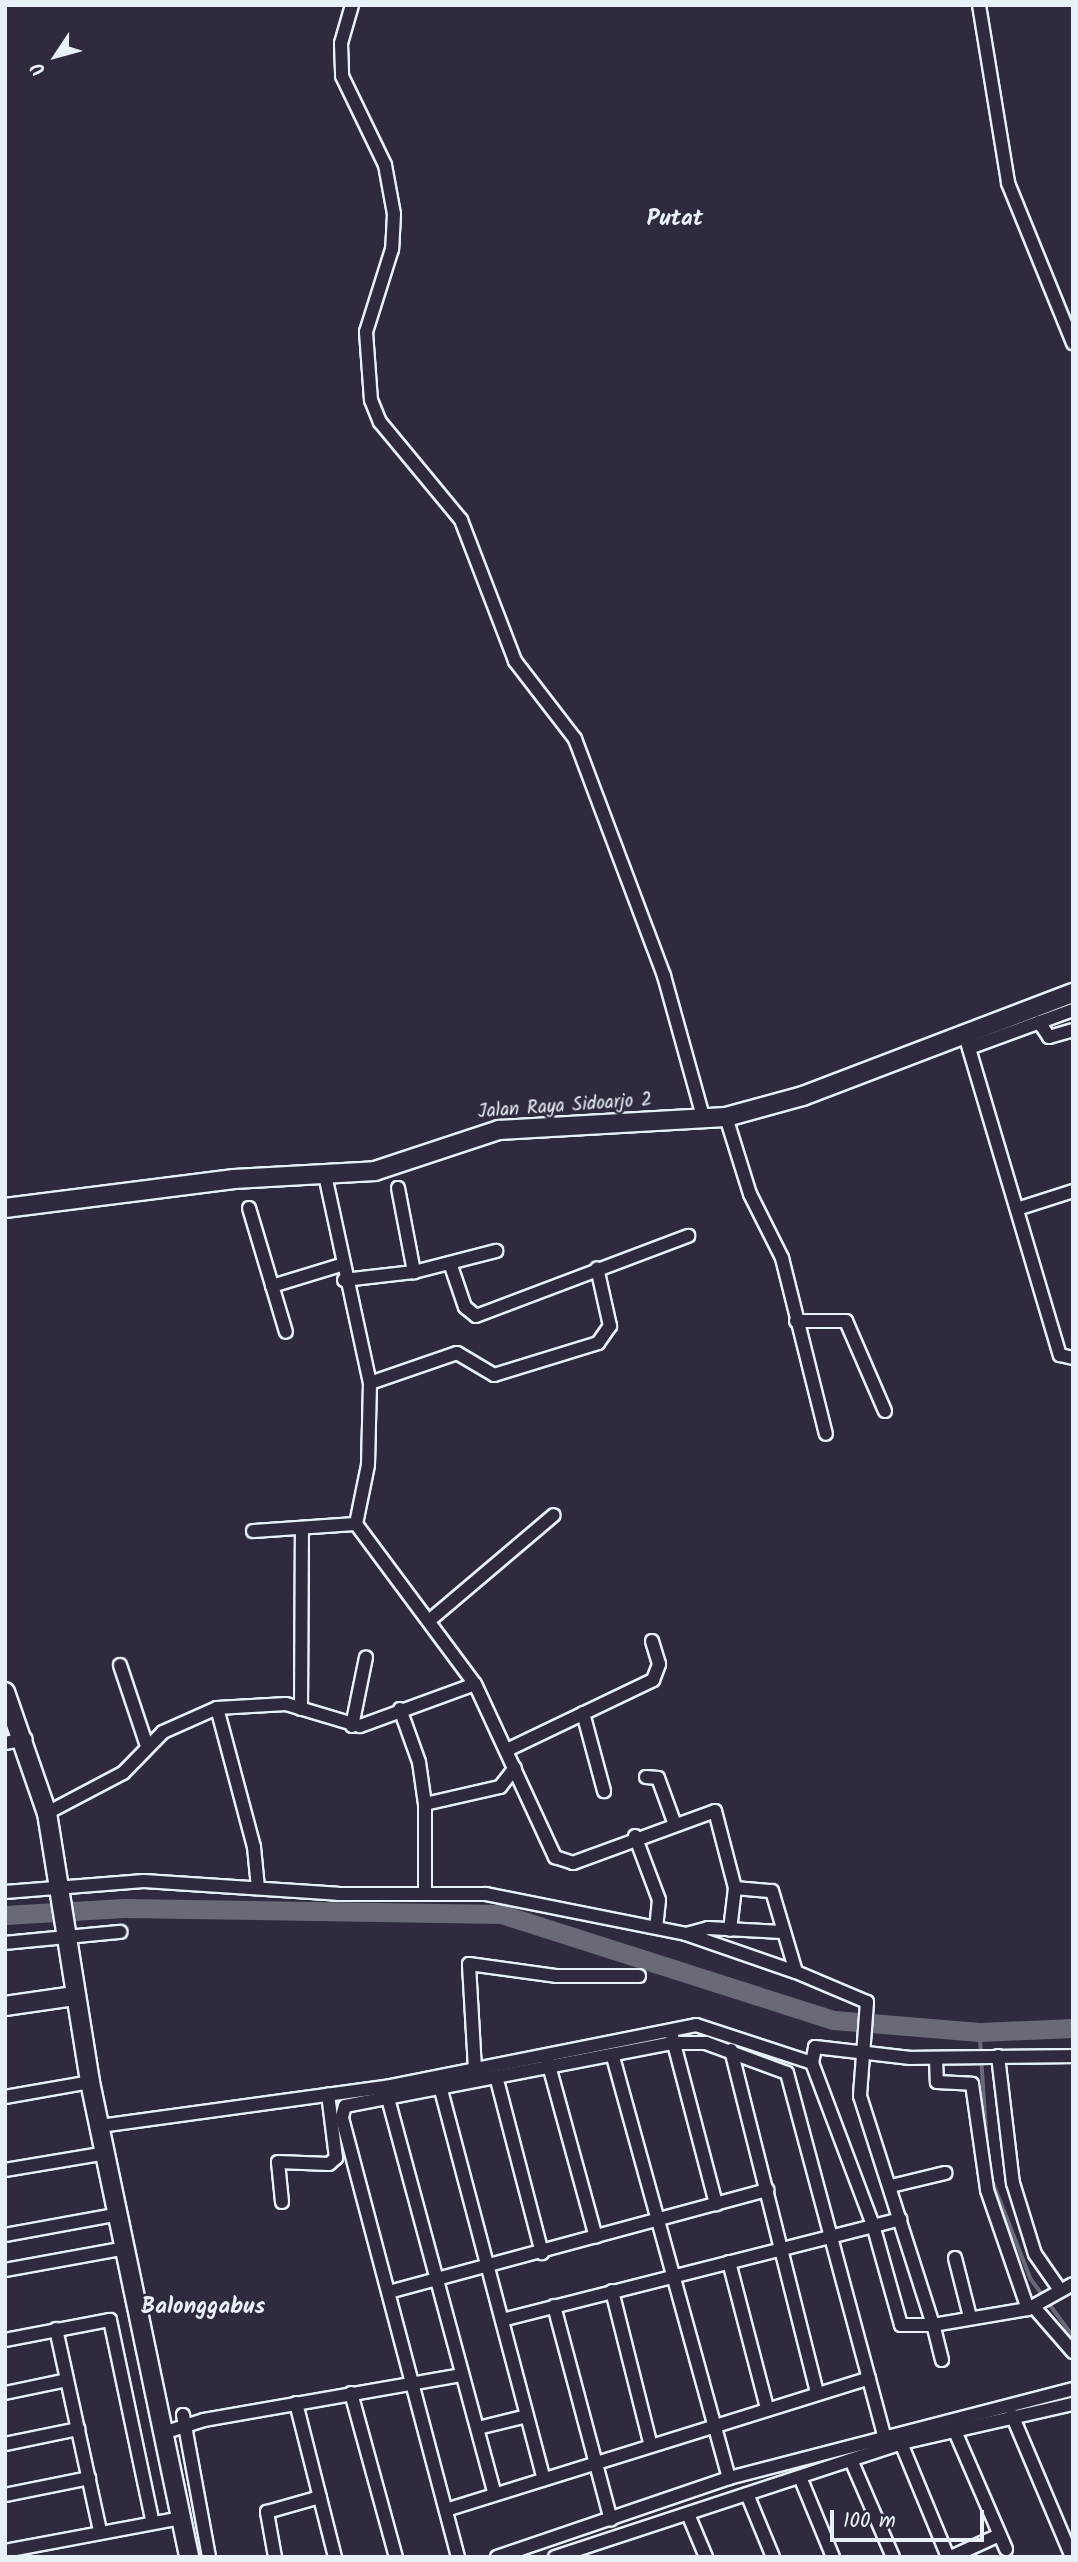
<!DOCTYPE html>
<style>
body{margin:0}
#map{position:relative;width:1078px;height:2562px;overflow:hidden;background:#2f2a3d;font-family:Kalam,sans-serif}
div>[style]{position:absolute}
.stream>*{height:3.5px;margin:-1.75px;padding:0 1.75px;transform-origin:1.75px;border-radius:1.75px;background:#696978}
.river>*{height:19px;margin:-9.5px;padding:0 9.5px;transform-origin:9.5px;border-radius:9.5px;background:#696978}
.roads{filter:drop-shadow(2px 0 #e8f1f8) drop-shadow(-2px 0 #e8f1f8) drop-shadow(0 2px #e8f1f8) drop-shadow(0 -2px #e8f1f8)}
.street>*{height:12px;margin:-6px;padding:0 6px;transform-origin:6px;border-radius:6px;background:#2f2a3d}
.secondary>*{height:18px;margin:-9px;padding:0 9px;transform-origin:9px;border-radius:9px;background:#2f2a3d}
span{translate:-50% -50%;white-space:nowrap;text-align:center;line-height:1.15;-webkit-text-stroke:5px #2f2a3d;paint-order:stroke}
.street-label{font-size:19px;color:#e8f1f8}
.quarter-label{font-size:23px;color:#e8f1f8;font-weight:700}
.frame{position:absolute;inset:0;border:7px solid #e8f1f8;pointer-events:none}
.north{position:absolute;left:21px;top:21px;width:70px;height:70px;-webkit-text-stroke:5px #2f2a3d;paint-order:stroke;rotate:234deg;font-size:19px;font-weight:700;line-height:28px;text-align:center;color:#e8f1f8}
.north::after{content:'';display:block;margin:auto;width:24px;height:32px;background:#e8f1f8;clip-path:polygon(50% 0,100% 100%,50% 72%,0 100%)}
.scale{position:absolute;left:830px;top:2510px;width:154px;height:32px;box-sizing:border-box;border:4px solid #e8f1f8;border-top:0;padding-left:9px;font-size:21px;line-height:24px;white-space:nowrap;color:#e8f1f8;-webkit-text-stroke:5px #2f2a3d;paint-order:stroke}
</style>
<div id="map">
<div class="stream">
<i style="left:980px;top:2032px;width:124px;rotate:86.3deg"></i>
<i style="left:990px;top:2174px;width:113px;rotate:68.7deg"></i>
<i style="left:1031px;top:2279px;width:71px;rotate:53.6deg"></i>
</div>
<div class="river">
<i style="left:5px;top:1915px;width:119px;rotate:-3.4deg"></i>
<i style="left:124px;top:1908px;width:377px;rotate:0.9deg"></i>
<i style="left:501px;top:1914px;width:349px;rotate:17.7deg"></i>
<i style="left:834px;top:2020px;width:146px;rotate:4.7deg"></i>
<i style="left:980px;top:2032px;width:93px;rotate:-2.5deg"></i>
</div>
<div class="roads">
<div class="street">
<i style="left:352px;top:5px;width:40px;rotate:106deg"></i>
<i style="left:341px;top:43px;width:33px;rotate:88deg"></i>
<i style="left:342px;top:76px;width:99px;rotate:64.2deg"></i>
<i style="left:385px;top:165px;width:50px;rotate:79.6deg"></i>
<i style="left:394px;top:214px;width:35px;rotate:93deg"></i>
<i style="left:392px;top:249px;width:87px;rotate:107.4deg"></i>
<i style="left:366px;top:332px;width:68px;rotate:85.8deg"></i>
<i style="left:371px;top:400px;width:24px;rotate:68deg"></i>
<i style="left:380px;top:422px;width:127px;rotate:50.4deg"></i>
<i style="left:461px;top:520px;width:151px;rotate:69deg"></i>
<i style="left:515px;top:661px;width:98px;rotate:52.4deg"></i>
<i style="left:575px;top:739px;width:253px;rotate:69.4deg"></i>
<i style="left:664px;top:976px;width:146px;rotate:74.5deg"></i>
<i style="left:979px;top:5px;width:180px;rotate:80.7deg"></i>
<i style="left:1008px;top:183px;width:173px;rotate:67.9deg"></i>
<i style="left:1039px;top:1022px;width:18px;rotate:56deg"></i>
<i style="left:1049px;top:1037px;width:25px;rotate:-16deg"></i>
<i style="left:965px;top:1035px;width:334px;rotate:73.5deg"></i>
<i style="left:1060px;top:1355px;width:13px;rotate:13deg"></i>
<i style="left:969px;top:1048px;width:111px;rotate:-20.1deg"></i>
<i style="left:726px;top:1117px;width:81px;rotate:72.7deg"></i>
<i style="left:750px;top:1194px;width:72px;rotate:63.4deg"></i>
<i style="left:782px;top:1258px;width:181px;rotate:76deg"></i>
<i style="left:325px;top:1175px;width:213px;rotate:77.8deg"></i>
<i style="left:370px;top:1383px;width:82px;rotate:91.4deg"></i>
<i style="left:368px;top:1465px;width:60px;rotate:101.5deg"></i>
<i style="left:356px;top:1524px;width:199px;rotate:53.4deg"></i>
<i style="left:475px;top:1684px;width:191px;rotate:65.2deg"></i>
<i style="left:555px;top:1857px;width:19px;rotate:18deg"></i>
<i style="left:573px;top:1863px;width:151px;rotate:-20.1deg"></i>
<i style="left:715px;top:1811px;width:80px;rotate:75.4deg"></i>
<i style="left:735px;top:1888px;width:42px;rotate:96.8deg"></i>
<i style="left:398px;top:1188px;width:86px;rotate:79.2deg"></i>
<i style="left:414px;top:1272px;width:85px;rotate:-14.4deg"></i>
<i style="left:249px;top:1208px;width:129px;rotate:73.4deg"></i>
<i style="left:1017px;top:1209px;width:59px;rotate:-17.8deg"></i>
<i style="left:450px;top:1263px;width:46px;rotate:71.2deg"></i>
<i style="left:465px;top:1307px;width:14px;rotate:39deg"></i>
<i style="left:476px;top:1316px;width:227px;rotate:-20.7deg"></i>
<i style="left:344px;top:1280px;width:70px;rotate:-6.5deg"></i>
<i style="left:272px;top:1286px;width:72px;rotate:-16.9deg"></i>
<i style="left:796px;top:1321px;width:50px"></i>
<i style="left:846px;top:1321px;width:98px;rotate:66.6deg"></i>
<i style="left:370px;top:1383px;width:92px;rotate:-19deg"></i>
<i style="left:457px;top:1353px;width:43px;rotate:30.7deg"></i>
<i style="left:494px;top:1375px;width:109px;rotate:-17.1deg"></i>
<i style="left:598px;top:1343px;width:21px;rotate:-55deg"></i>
<i style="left:610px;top:1326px;width:59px;rotate:-102.6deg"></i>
<i style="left:253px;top:1531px;width:103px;rotate:-3.9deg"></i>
<i style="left:430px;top:1620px;width:162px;rotate:-40.3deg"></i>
<i style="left:120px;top:1665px;width:85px;rotate:71.6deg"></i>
<i style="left:217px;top:1708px;width:144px;rotate:75.1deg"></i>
<i style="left:254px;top:1847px;width:41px;rotate:84.4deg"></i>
<i style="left:301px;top:1709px;width:181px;rotate:-89.7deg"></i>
<i style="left:400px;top:1709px;width:56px;rotate:70.3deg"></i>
<i style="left:419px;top:1762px;width:42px;rotate:81.9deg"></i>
<i style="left:425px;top:1804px;width:88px;rotate:90deg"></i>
<i style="left:583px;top:1713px;width:81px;rotate:74.9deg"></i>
<i style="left:352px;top:1726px;width:70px;rotate:-78.5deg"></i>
<i style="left:5px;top:1743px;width:21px;rotate:-11deg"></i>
<i style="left:507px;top:1750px;width:162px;rotate:-25.6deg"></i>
<i style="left:653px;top:1680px;width:17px;rotate:-69deg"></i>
<i style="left:659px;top:1664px;width:24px;rotate:-107deg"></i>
<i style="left:646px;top:1777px;width:12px;rotate:5deg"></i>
<i style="left:658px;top:1778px;width:47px;rotate:70deg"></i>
<i style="left:425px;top:1804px;width:77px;rotate:-12.8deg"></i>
<i style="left:500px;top:1787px;width:24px;rotate:-52deg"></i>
<i style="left:47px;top:1813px;width:86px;rotate:-27.8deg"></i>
<i style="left:123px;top:1773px;width:57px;rotate:-45.7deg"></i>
<i style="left:163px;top:1732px;width:59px;rotate:-24deg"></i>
<i style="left:217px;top:1708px;width:69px;rotate:-3.3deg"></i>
<i style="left:286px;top:1704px;width:77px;rotate:16.6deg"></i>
<i style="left:360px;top:1726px;width:122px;rotate:-20.1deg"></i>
<i style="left:635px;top:1836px;width:68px;rotate:69.4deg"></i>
<i style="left:659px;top:1900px;width:27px;rotate:96deg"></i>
<i style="left:735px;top:1888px;width:37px;rotate:5deg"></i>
<i style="left:772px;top:1891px;width:84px;rotate:73.5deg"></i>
<i style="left:5px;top:1892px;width:139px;rotate:-4.5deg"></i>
<i style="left:144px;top:1881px;width:194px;rotate:3.8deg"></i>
<i style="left:338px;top:1894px;width:148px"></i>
<i style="left:486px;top:1894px;width:204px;rotate:11.3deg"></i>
<i style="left:686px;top:1934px;width:116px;rotate:19.1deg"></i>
<i style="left:796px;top:1972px;width:77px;rotate:22.9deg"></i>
<i style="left:867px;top:2002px;width:94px;rotate:94.3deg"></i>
<i style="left:860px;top:2096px;width:240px;rotate:72.3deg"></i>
<i style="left:933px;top:2325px;width:96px;rotate:-9.6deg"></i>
<i style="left:1028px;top:2309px;width:51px;rotate:-29.1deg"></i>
<i style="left:686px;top:1934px;width:23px;rotate:-15deg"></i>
<i style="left:708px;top:1928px;width:74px;rotate:3.1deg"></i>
<i style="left:5px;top:1943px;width:116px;rotate:-5.5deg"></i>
<i style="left:672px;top:2036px;width:174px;rotate:75.3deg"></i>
<i style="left:731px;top:2050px;width:353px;rotate:75.9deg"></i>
<i style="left:998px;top:2056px;width:128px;rotate:83.3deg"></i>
<i style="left:1013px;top:2183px;width:74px;rotate:72.8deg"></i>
<i style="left:1035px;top:2254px;width:44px;rotate:55.2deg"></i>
<i style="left:613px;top:2057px;width:437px;rotate:74.6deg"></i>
<i style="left:936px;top:2058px;width:24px;rotate:88deg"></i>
<i style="left:937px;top:2082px;width:35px;rotate:3deg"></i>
<i style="left:972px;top:2084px;width:107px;rotate:81.9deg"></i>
<i style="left:987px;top:2190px;width:126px;rotate:71deg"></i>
<i style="left:548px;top:2062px;width:181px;rotate:74.7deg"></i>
<i style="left:475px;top:2069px;width:105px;rotate:-93.3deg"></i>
<i style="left:469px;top:1964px;width:89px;rotate:7.8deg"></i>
<i style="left:557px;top:1976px;width:82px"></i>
<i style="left:497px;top:2080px;width:179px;rotate:75.4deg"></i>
<i style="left:441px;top:2090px;width:402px;rotate:75.2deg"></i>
<i style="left:386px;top:2091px;width:417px;rotate:74.9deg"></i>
<i style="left:5px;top:2097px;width:86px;rotate:-10deg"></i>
<i style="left:100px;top:2126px;width:289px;rotate:-7.8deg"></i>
<i style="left:386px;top:2087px;width:316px;rotate:-11.3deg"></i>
<i style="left:696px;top:2025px;width:122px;rotate:18.1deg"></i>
<i style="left:5px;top:2170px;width:103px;rotate:-9.5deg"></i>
<i style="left:891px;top:2186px;width:56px;rotate:-13.5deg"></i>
<i style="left:282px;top:2202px;width:40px;rotate:-95.7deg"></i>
<i style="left:278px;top:2162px;width:51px;rotate:2.2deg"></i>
<i style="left:329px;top:2164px;width:9px;rotate:-41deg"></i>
<i style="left:336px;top:2158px;width:64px;rotate:-97.1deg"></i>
<i style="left:5px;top:2235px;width:116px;rotate:-10.4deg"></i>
<i style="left:955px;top:2258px;width:61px;rotate:75.7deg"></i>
<i style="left:729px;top:2262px;width:151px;rotate:75.4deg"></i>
<i style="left:5px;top:2270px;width:123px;rotate:-10.3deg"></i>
<i style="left:612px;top:2291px;width:156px;rotate:75.9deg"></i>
<i style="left:389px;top:2292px;width:392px;rotate:-15.1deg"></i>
<i style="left:554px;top:2306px;width:221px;rotate:75.1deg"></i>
<i style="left:1033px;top:2306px;width:61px;rotate:49deg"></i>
<i style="left:502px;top:2320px;width:411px;rotate:-14.2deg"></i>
<i style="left:56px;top:2329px;width:206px;rotate:77.7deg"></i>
<i style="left:5px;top:2340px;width:107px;rotate:-10.8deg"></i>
<i style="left:110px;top:2320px;width:204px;rotate:78.1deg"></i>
<i style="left:942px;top:2360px;width:36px;rotate:-104deg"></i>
<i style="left:933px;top:2325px;width:32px;rotate:180deg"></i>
<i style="left:901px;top:2325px;width:104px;rotate:-105.6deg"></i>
<i style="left:873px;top:2225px;width:173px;rotate:-110.6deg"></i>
<i style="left:812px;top:2063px;width:16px;rotate:-79deg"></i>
<i style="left:815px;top:2047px;width:96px;rotate:6.6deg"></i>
<i style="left:910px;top:2058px;width:163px;rotate:-0.7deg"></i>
<i style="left:5px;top:2393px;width:63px;rotate:-11.8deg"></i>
<i style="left:351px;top:2393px;width:170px;rotate:74.7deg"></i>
<i style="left:296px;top:2403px;width:159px;rotate:75.8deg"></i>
<i style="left:183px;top:2415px;width:144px;rotate:79.6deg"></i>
<i style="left:1012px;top:2415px;width:154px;rotate:67.1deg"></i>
<i style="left:478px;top:2428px;width:50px;rotate:-13.8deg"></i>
<i style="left:954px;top:2429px;width:131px;rotate:66.6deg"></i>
<i style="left:163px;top:2433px;width:43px;rotate:-17.6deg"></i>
<i style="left:204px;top:2420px;width:262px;rotate:-9.9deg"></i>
<i style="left:901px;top:2443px;width:123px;rotate:67.6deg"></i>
<i style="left:5px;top:2444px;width:75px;rotate:-11.6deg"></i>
<i style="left:851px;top:2460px;width:106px;rotate:66.6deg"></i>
<i style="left:800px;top:2477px;width:87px;rotate:67.6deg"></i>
<i style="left:747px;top:2494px;width:68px;rotate:67.6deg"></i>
<i style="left:5px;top:2495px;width:86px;rotate:-11.4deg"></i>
<i style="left:446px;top:2510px;width:443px;rotate:-17.3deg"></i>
<i style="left:688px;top:2514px;width:47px;rotate:67.3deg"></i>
<i style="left:5px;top:2551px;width:180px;rotate:-10.6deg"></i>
<i style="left:275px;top:2557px;width:46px;rotate:-100.1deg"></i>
<i style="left:267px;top:2512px;width:55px;rotate:-15.8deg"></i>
<i style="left:458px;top:2557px;width:455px;rotate:-104.8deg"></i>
<i style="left:342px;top:2117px;width:11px;rotate:-75deg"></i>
<i style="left:345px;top:2106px;width:334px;rotate:-10.9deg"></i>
<i style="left:673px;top:2043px;width:33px"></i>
<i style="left:706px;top:2043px;width:86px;rotate:20.3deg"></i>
<i style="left:787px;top:2073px;width:374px;rotate:75deg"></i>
<i style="left:497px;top:2557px;width:245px;rotate:-18.8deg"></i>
<i style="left:729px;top:2478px;width:355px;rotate:-14.5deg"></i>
<i style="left:555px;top:2557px;width:364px;rotate:-18.2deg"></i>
<i style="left:901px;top:2443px;width:176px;rotate:-12.8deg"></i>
<i style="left:951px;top:2557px;width:53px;rotate:-24.6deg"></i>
</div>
<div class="secondary">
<i style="left:5px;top:1208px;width:231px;rotate:-7.2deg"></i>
<i style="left:234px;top:1179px;width:141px;rotate:-3.2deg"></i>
<i style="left:375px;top:1171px;width:131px;rotate:-18.3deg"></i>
<i style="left:499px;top:1130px;width:227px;rotate:-3.3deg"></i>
<i style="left:726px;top:1117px;width:80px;rotate:-15.3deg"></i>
<i style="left:803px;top:1096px;width:289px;rotate:-20.9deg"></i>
<i style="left:5px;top:1692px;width:128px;rotate:70.9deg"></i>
<i style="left:47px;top:1813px;width:272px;rotate:80.9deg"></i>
<i style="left:90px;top:2082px;width:485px;rotate:78.2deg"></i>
<i style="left:5px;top:2006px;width:70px;rotate:-8.2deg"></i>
</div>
</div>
<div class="street-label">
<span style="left:565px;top:1107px;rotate:-4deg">Jalan Raya Sidoarjo 2</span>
</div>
<div class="quarter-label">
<span style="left:675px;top:219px">Putat</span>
<span style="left:203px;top:2307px">Balonggabus</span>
</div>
<div class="frame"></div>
<div class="north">U</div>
<div class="scale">100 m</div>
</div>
